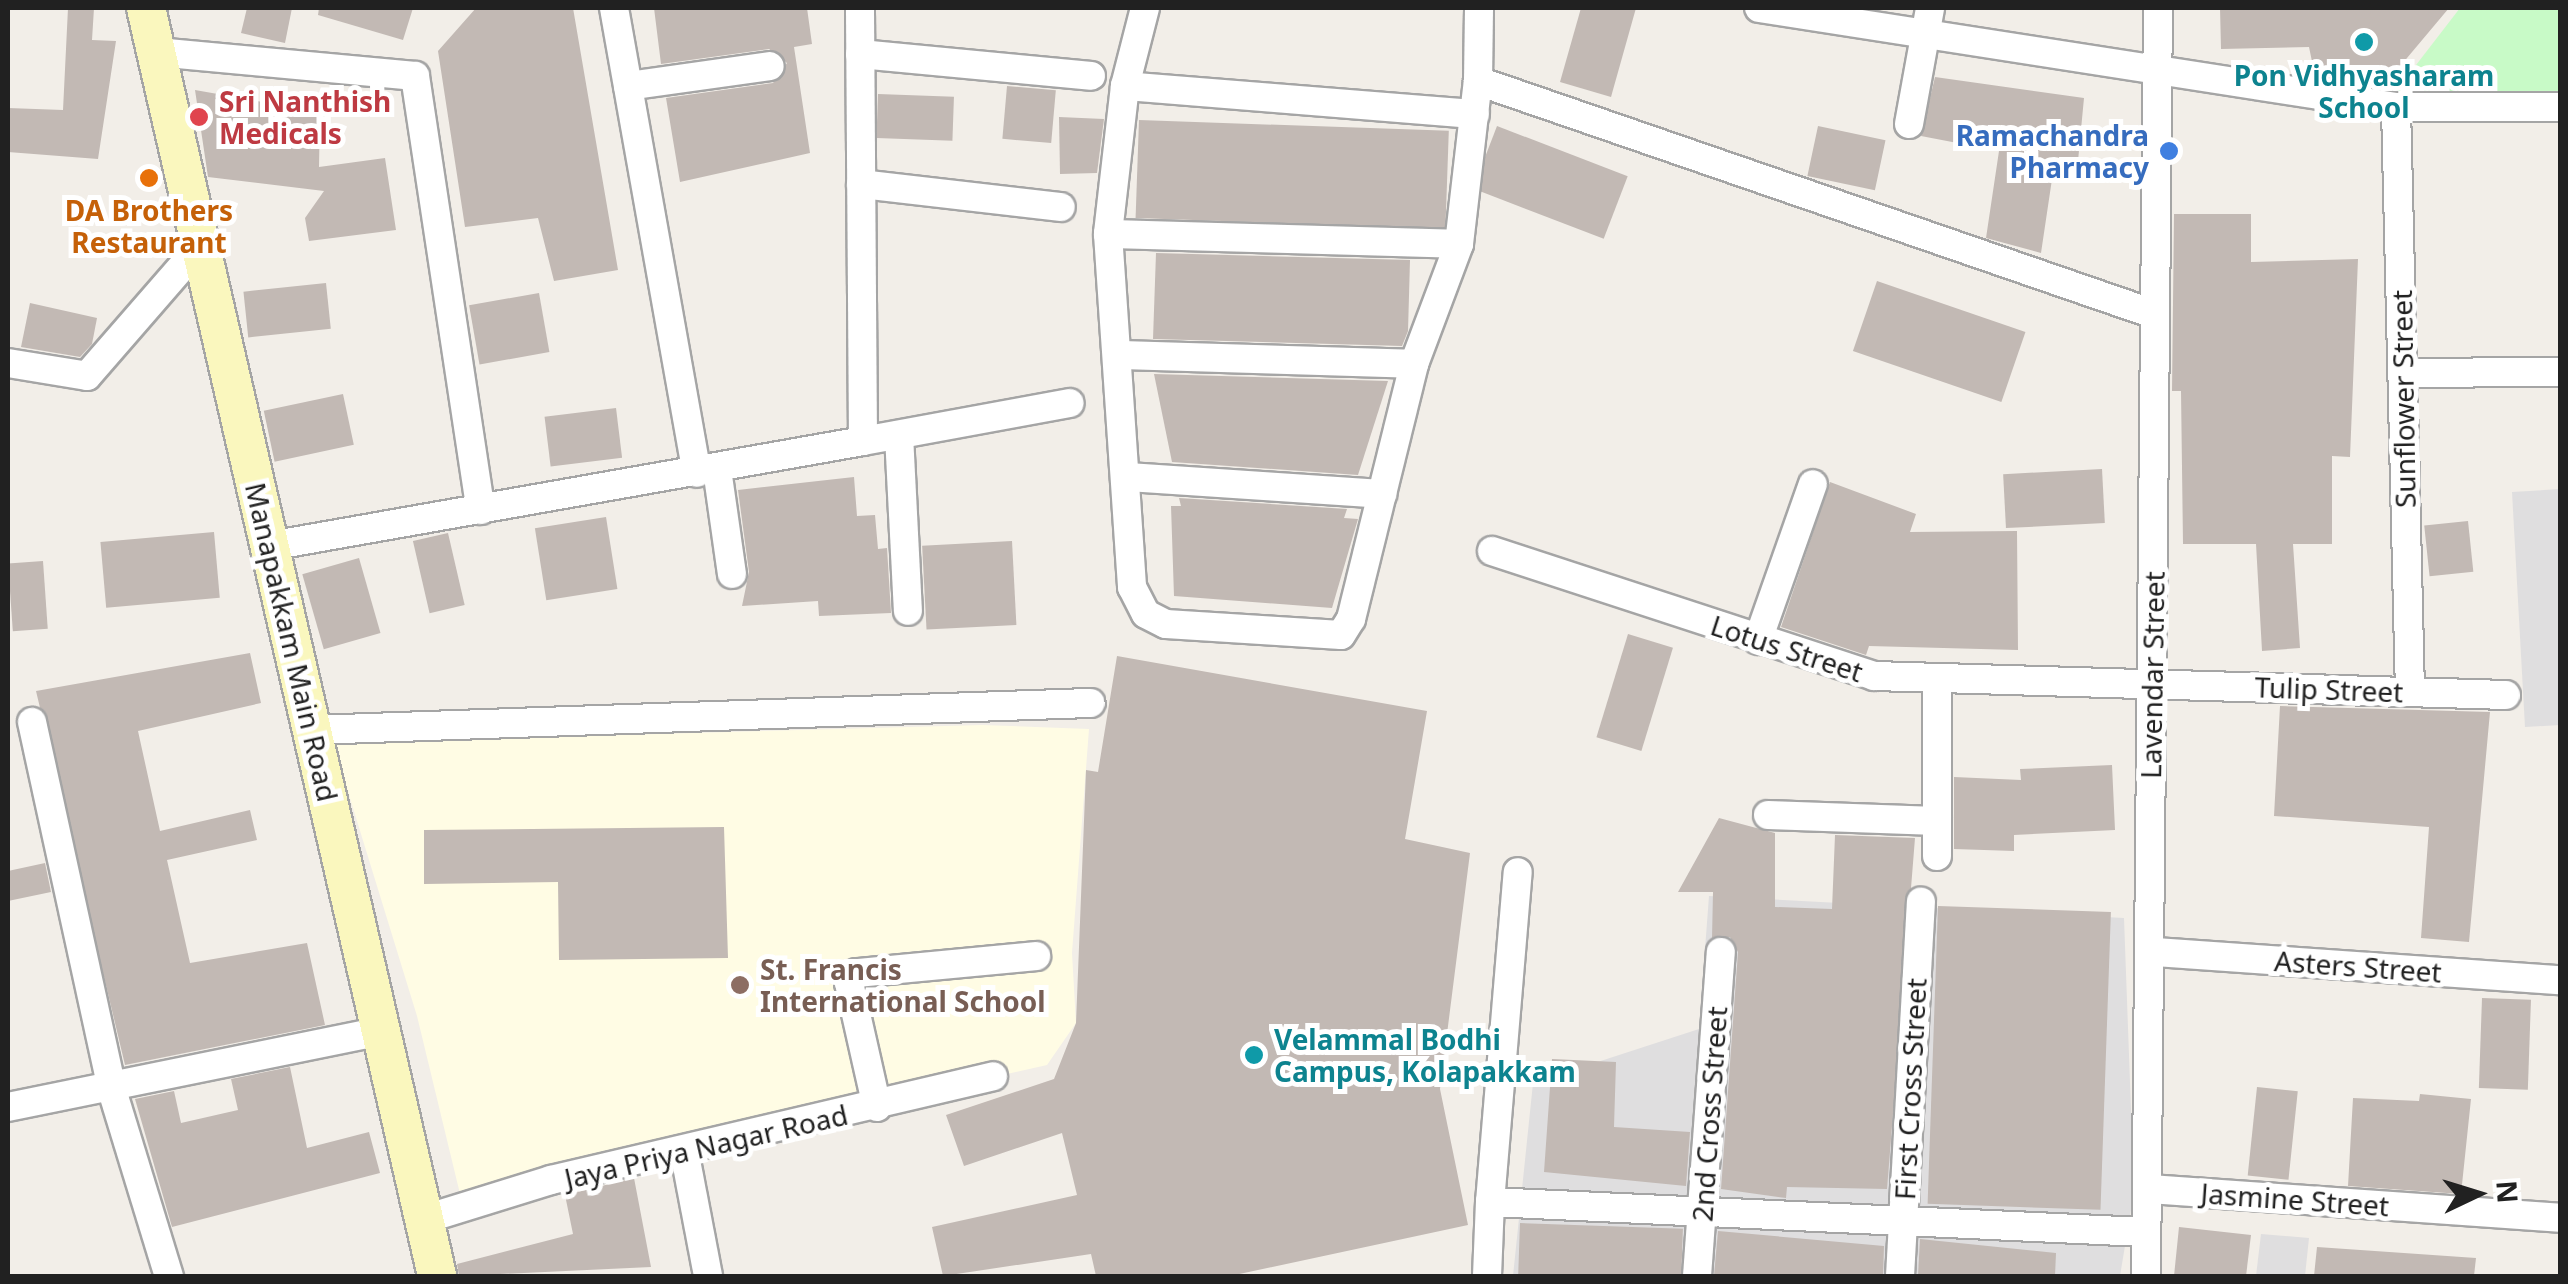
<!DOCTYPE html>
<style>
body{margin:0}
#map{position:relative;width:2568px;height:1284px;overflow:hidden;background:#f2eee8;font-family:"Noto Sans",sans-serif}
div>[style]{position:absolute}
.residential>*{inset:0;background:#dfdedf}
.education>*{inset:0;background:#fffce4}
.park>*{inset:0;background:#c8fac7}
.building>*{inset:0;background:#c2b9b4;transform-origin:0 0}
.roads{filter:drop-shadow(2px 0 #a5a5a5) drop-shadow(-2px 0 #a5a5a5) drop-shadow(0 2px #a5a5a5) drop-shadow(0 -2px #a5a5a5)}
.minor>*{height:28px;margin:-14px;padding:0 14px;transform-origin:14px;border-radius:14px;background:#fff}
.secondary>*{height:38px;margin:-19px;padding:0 19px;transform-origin:19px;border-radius:19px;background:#faf7be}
.dots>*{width:28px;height:28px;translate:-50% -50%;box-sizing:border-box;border:5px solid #fff;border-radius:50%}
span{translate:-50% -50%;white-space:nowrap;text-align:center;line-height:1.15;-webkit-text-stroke:10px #fff;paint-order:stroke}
.culture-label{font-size:28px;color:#0d838f;font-weight:700}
.left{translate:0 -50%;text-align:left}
.health-label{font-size:28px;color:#be3a42;font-weight:700}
.shop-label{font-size:28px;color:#366cbe;font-weight:700}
.right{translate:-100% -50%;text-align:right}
.food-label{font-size:28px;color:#c56008;font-weight:700}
.street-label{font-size:28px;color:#212121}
.education-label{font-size:28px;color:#785e54;font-weight:700}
.frame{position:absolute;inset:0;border:10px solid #212121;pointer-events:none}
.north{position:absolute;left:2428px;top:1144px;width:100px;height:100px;-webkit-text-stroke:8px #fff;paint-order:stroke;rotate:86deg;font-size:28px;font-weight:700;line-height:40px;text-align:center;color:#212121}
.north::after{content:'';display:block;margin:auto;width:35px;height:45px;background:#212121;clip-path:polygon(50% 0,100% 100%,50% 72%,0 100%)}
</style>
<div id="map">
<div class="residential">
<i style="clip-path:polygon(2560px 489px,2560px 725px,2525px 727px,2512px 492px)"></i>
<i style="clip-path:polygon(1709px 896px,2124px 918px,2134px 1192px,2120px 1276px,1513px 1276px,1533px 1083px,1699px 1029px)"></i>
<i style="clip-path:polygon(2261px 1234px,2309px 1238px,2305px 1276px,2256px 1276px)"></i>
</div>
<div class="education">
<i style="clip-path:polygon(982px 725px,1089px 729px,1072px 953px,1076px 1023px,1047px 1065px,461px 1198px,417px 1016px,333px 743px)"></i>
</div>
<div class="park">
<i style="clip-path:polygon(2460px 8px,2560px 8px,2560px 91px,2396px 91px)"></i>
</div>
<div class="building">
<i style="clip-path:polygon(68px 8px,94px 8px,92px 40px,116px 41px,98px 159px,8px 152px,8px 108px,63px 110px)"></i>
<i style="clip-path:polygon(247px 8px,292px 8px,285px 43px,241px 33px)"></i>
<i style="clip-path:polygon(319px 8px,413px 8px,403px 40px,318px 15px)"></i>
<i style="clip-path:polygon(476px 8px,573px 8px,618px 270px,554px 281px,538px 218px,465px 227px,438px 51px)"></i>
<i style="clip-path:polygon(654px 8px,807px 8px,812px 44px,794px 47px,810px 153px,680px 182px,666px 98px,773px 83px,787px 63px,769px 49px,661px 64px)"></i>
<i style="clip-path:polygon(1581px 8px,1636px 8px,1611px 97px,1560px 82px)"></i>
<i style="clip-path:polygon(2220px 8px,2449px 8px,2386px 83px,2315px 76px,2309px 47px,2221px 49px)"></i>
<i style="clip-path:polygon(1935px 77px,2084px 98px,2078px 161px,2055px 159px,2041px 253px,1986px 238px,1999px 151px,1921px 136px)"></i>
<i style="left:1007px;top:86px;width:49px;height:53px;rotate:5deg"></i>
<i style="clip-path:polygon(195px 90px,320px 112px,319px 167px,385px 158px,396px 230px,309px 241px,305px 218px,324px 191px,208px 177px)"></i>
<i style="left:878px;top:94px;width:76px;height:44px;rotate:2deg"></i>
<i style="clip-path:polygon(1059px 117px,1104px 119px,1097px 173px,1060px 174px)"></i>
<i style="left:1139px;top:120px;width:310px;height:98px;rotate:2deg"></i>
<i style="left:1497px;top:126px;width:140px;height:67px;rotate:21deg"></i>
<i style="left:1818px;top:126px;width:69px;height:51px;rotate:12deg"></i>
<i style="clip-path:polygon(2174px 214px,2251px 214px,2251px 262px,2358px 259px,2350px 457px,2332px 456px,2332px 544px,2293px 544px,2300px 648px,2262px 651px,2256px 544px,2183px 544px,2181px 391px,2172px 391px)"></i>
<i style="clip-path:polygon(1156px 253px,1410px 260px,1408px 331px,1402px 346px,1153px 339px)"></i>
<i style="left:1877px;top:281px;width:157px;height:74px;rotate:19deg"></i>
<i style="left:326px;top:283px;width:46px;height:83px;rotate:84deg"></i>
<i style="left:539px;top:293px;width:60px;height:71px;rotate:80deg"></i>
<i style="clip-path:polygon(30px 303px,97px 318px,92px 344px,80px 357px,21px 347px)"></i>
<i style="clip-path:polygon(1154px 374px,1388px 381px,1358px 475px,1172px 462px)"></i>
<i style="left:343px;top:394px;width:52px;height:81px;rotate:78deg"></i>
<i style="left:616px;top:408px;width:50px;height:72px;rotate:83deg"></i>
<i style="left:2102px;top:469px;width:54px;height:99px;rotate:87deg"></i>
<i style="clip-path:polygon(854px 477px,857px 516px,875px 515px,878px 549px,887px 548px,891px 613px,819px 616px,818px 601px,742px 606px,749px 572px,738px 490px)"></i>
<i style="clip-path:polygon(1830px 482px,1916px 514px,1910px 532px,2017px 531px,2018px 650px,1869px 646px,1866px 655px,1781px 627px)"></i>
<i style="clip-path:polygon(1179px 498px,1347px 509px,1344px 518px,1358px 519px,1332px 608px,1174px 596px,1171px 506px,1181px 506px)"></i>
<i style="left:606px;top:517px;width:73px;height:72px;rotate:81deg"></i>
<i style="left:2468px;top:521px;width:51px;height:44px;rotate:84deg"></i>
<i style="left:214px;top:532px;width:66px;height:114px;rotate:85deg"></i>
<i style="left:448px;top:533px;width:74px;height:36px;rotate:77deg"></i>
<i style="left:1012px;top:541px;width:84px;height:90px;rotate:87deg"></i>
<i style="left:359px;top:558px;width:78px;height:59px;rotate:74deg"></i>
<i style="left:43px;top:561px;width:68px;height:35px;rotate:86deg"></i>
<i style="left:1628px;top:634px;width:47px;height:108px;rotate:17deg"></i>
<i style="clip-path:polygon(250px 653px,261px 703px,138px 731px,160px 831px,250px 810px,257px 840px,167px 860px,190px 963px,307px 943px,325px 1025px,125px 1065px,36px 691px)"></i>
<i style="clip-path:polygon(1117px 656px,1427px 711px,1405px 839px,1470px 853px,1440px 1089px,1468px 1225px,1230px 1276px,1096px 1276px,1091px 1254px,943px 1276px,932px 1227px,1077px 1195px,1062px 1133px,964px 1166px,946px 1115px,1054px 1079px,1076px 1023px,1086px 770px,1098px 772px)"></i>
<i style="clip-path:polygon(2280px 706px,2490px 712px,2469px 942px,2421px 938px,2429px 827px,2274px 816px)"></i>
<i style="clip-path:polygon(2112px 765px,2115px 830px,2014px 835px,2014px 851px,1954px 849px,1954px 777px,2021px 780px,2020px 769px)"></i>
<i style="clip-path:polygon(1719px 818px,1775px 833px,1775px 907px,1832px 909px,1835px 835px,1915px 838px,1887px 1189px,1787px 1187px,1786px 1198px,1721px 1189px,1738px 952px,1730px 937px,1712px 938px,1713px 892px,1678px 892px)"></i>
<i style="clip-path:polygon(724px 827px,728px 958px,559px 960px,558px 882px,424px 884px,424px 830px)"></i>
<i style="clip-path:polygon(45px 863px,51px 892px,8px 901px,8px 871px)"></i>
<i style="left:1938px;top:906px;width:173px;height:298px;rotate:2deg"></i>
<i style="left:2482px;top:998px;width:49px;height:90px;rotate:2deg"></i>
<i style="clip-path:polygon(1552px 1059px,1616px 1062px,1614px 1127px,1690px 1132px,1686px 1186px,1544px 1172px)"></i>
<i style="clip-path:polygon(290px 1067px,307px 1148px,369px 1132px,380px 1173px,172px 1227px,135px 1099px,174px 1091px,181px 1123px,238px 1110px,231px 1079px)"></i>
<i style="left:2257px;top:1087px;width:41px;height:89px;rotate:6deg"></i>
<i style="clip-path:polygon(2420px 1094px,2471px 1099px,2461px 1194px,2348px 1186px,2353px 1098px,2419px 1101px)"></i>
<i style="clip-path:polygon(634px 1178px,651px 1267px,459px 1276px,457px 1264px,573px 1234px,565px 1195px)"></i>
<i style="left:1520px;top:1223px;width:163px;height:53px;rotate:2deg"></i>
<i style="clip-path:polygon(2179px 1227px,2251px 1235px,2246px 1276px,2174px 1276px)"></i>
<i style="clip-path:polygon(1718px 1231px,1884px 1246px,1883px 1276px,1714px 1276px)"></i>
<i style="clip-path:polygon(1920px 1239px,2056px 1253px,2055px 1276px,1918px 1276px)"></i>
<i style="clip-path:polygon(2317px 1247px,2476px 1258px,2474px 1276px,2314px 1276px)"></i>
</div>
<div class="roads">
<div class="minor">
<i style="left:614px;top:8px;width:472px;rotate:79.9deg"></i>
<i style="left:1145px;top:8px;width:81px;rotate:104.4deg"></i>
<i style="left:1125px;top:86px;width:149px;rotate:96.6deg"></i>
<i style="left:1108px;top:234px;width:354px;rotate:86.1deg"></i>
<i style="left:1132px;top:587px;width:30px;rotate:63deg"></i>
<i style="left:1146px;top:614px;width:22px;rotate:27deg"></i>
<i style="left:1166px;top:624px;width:175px;rotate:3.6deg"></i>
<i style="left:1341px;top:635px;width:19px;rotate:-58deg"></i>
<i style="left:1351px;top:619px;width:263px;rotate:-76.1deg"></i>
<i style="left:1414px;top:364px;width:128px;rotate:-69.4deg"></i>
<i style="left:1459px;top:244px;width:164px;rotate:-83.4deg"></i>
<i style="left:1478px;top:81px;width:715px;rotate:19.02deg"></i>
<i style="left:1759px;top:8px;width:645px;rotate:8.83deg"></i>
<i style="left:2396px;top:107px;width:164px"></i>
<i style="left:157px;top:52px;width:259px;rotate:5.3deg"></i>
<i style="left:415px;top:76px;width:439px;rotate:81.4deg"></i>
<i style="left:860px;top:54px;width:232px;rotate:5.4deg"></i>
<i style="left:1478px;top:81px;width:73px;rotate:-89.2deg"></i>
<i style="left:628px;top:86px;width:143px;rotate:-8deg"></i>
<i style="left:1125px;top:86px;width:351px;rotate:4.6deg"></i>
<i style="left:2396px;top:107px;width:585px;rotate:88.63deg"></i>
<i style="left:1909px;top:124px;width:118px;rotate:-79.7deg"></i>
<i style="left:861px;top:184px;width:201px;rotate:6.6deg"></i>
<i style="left:1108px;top:234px;width:351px;rotate:1.6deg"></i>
<i style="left:1119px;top:355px;width:295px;rotate:1.7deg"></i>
<i style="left:8px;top:363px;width:80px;rotate:9.3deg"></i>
<i style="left:87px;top:376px;width:174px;rotate:-49deg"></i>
<i style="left:2402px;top:373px;width:158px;rotate:-0.4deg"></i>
<i style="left:899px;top:435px;width:176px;rotate:87.1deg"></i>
<i style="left:863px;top:441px;width:210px;rotate:-10.4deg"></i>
<i style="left:717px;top:469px;width:106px;rotate:81.9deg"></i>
<i style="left:1127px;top:477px;width:256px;rotate:3.8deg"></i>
<i style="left:270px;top:546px;width:602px;rotate:-10.04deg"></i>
<i style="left:863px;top:441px;width:433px;rotate:-90.4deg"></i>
<i style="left:1492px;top:551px;width:402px;rotate:18.1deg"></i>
<i style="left:1874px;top:676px;width:632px;rotate:1.72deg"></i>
<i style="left:1758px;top:640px;width:165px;rotate:-70.6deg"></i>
<i style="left:32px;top:722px;width:377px;rotate:77.7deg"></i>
<i style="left:112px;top:1090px;width:195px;rotate:73deg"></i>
<i style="left:312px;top:730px;width:779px;rotate:-1.99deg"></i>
<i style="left:1768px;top:815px;width:169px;rotate:2deg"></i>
<i style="left:1937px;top:856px;width:177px;rotate:-90deg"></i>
<i style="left:2155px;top:952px;width:406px;rotate:4deg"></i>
<i style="left:8px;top:1107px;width:381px;rotate:-11.5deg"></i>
<i style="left:877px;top:1107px;width:127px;rotate:-102.7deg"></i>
<i style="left:849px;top:983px;width:13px;rotate:-51deg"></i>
<i style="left:857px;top:973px;width:180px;rotate:-5.4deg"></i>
<i style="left:684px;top:1150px;width:128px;rotate:79.2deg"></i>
<i style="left:2149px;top:1189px;width:412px;rotate:4deg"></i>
<i style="left:1490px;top:1202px;width:331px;rotate:-85.2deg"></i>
<i style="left:422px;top:1220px;width:135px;rotate:-17.2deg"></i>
<i style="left:551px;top:1180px;width:454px;rotate:-13.2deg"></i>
<i style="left:1487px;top:1276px;width:74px;rotate:-87.7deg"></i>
<i style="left:1490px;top:1202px;width:654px;rotate:2.63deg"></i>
<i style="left:1697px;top:1276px;width:325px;rotate:-85.8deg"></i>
<i style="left:1900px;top:1276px;width:375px;rotate:-86.8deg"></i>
<i style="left:2146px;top:1276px;width:1268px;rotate:-89.46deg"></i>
</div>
<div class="secondary">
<i style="left:146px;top:8px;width:1301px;rotate:77.07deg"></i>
</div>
</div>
<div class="dots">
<i style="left:2364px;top:42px;background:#0f9aa8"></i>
<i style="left:199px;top:117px;background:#e0444e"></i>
<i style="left:2169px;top:151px;background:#3f7fe0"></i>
<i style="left:149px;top:178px;background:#e8710a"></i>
<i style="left:740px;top:985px;background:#8d6e63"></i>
<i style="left:1254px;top:1055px;background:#0f9aa8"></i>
</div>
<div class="culture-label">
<span style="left:2364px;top:91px">Pon Vidhyasharam<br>School</span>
<span class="left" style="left:1274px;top:1055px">Velammal Bodhi<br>Campus, Kolapakkam</span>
</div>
<div class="health-label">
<span class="left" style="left:219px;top:117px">Sri Nanthish<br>Medicals</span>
</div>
<div class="shop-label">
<span class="right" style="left:2149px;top:151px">Ramachandra<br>Pharmacy</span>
</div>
<div class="food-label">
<span style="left:149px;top:226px">DA Brothers<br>Restaurant</span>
</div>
<div class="street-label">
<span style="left:2403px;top:399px;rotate:-91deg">Sunflower Street</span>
<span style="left:292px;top:642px;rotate:77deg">Manapakkam Main Road</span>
<span style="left:1787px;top:648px;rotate:18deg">Lotus Street</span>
<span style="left:2152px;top:675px;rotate:-89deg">Lavendar Street</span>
<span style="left:2329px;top:689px;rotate:2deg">Tulip Street</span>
<span style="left:2358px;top:966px;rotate:4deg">Asters Street</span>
<span style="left:1910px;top:1089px;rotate:-87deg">First Cross Street</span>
<span style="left:1709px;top:1114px;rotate:-86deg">2nd Cross Street</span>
<span style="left:706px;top:1146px;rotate:-13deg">Jaya Priya Nagar Road</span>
<span style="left:2295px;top:1199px;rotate:4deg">Jasmine Street</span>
</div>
<div class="education-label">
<span class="left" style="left:760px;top:985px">St. Francis<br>International School</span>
</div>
<div class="frame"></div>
<div class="north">N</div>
</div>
